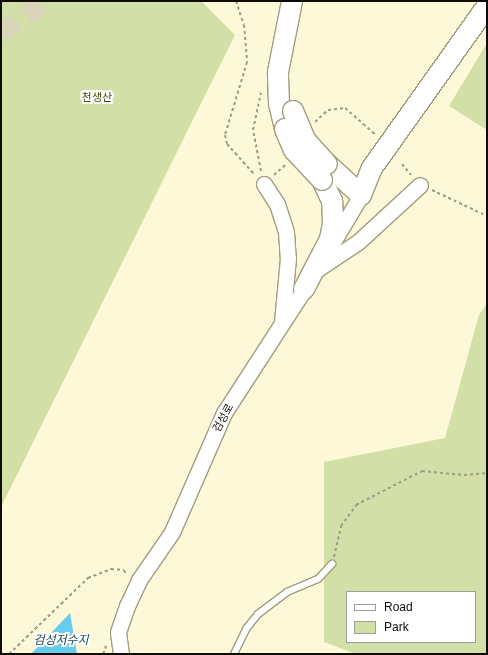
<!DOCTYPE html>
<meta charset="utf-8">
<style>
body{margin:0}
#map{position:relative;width:488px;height:655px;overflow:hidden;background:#fdf8d8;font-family:Helvetica,"Noto Sans KR",sans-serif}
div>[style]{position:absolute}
.green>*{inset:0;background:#d2e0a7}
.water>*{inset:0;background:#67cdef}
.trunk-tunnel>*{height:20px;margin-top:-10px;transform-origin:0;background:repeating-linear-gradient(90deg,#d9d5b8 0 20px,transparent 0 30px)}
.path>*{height:2px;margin-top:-1px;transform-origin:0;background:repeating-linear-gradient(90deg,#9f9b85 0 3px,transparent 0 6px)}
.roads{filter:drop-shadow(1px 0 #a29d80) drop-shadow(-1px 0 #a29d80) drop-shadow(0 1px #a29d80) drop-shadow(0 -1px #a29d80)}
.service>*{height:6px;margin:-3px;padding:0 3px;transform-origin:3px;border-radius:3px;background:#fff}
.tertiary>*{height:15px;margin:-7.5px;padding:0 7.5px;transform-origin:7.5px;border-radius:7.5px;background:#fff}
.trunk>*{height:20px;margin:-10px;padding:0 10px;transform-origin:10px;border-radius:10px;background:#fff}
.bridges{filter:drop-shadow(1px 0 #a29d80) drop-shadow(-1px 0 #a29d80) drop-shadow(0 1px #a29d80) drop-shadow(0 -1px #a29d80)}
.trunk-bridge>*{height:20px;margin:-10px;padding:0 10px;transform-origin:10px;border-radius:10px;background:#fff}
span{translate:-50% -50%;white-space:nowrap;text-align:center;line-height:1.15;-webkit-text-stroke:4px #fff;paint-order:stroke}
.park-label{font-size:11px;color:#3e480b}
.street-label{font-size:11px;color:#0e0c04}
.water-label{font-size:12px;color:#174553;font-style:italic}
.frame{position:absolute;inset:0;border:2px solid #0e0c04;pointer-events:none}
.legend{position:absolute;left:346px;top:591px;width:130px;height:52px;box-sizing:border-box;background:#fff;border:1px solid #9f9e9b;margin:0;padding:5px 7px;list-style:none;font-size:12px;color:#0e0c04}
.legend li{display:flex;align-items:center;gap:8px;height:20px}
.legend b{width:20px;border:1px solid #9f9e9b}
</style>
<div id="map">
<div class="green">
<i style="clip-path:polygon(1px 1px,201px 1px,235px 35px,1px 507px)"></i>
<i style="clip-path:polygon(487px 43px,487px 130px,449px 106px)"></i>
<i style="clip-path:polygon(evenodd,487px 303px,487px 654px,356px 654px,324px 642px,324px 462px,445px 438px,479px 315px,487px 303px,347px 592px,475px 592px,475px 642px,347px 642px,347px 592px)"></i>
</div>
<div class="water">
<i style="clip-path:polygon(70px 613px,77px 654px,31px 654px)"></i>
</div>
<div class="trunk-tunnel">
<i style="left:1px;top:34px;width:56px;rotate:-36.3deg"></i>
</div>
<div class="path">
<i style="left:236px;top:1px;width:25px;rotate:72deg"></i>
<i style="left:244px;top:25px;width:37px;rotate:85deg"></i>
<i style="left:247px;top:62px;width:76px;rotate:106.8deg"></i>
<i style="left:225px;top:135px;width:9px;rotate:77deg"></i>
<i style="left:227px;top:144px;width:40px;rotate:48deg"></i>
<i style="left:315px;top:122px;width:18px;rotate:-43deg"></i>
<i style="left:328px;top:110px;width:17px;rotate:-7deg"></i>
<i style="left:345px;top:108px;width:41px;rotate:41.1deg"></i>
<i style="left:402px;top:164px;width:14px;rotate:51deg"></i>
<i style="left:261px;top:171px;width:42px;rotate:-101deg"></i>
<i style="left:253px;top:130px;width:38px;rotate:-78deg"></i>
<i style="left:274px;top:175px;width:15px;rotate:-42deg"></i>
<i style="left:432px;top:190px;width:61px;rotate:25.3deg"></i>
<i style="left:334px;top:557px;width:32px;rotate:-77deg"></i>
<i style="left:341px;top:526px;width:26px;rotate:-54deg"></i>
<i style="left:356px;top:505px;width:74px;rotate:-27.3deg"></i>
<i style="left:422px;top:471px;width:42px;rotate:5.4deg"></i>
<i style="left:464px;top:475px;width:23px;rotate:-5deg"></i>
<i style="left:9px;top:654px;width:110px;rotate:-43.9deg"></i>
<i style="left:88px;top:578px;width:25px;rotate:-21deg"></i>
<i style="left:111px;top:569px;width:13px;rotate:4deg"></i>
<i style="left:124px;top:570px;width:5px;rotate:68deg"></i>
<i style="left:103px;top:654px;width:9px;rotate:-69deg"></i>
</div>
<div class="roads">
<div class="service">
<i style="left:234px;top:654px;width:28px;rotate:-64deg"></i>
<i style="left:246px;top:629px;width:19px;rotate:-51deg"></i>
<i style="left:258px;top:614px;width:36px;rotate:-37deg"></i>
<i style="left:287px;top:592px;width:34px;rotate:-23deg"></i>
<i style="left:318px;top:579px;width:21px;rotate:-47deg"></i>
</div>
<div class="tertiary">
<i style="left:264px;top:184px;width:24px;rotate:57deg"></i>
<i style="left:277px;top:204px;width:29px;rotate:72deg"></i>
<i style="left:286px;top:232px;width:26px;rotate:86deg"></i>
<i style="left:288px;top:258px;width:64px;rotate:95.4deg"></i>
<i style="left:333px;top:242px;width:55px;rotate:-59.2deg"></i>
<i style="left:316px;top:270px;width:50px;rotate:-33.7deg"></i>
<i style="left:358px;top:242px;width:84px;rotate:-42.6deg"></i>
<i style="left:121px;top:654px;width:22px;rotate:-98deg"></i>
<i style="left:118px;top:632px;width:28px;rotate:-71deg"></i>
<i style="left:127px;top:606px;width:29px;rotate:-65deg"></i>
<i style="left:139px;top:580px;width:58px;rotate:-55.5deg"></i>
<i style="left:172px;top:532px;width:130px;rotate:-66.4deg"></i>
<i style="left:224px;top:413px;width:158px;rotate:-57.1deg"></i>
</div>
<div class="trunk">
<i style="left:285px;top:129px;width:26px;rotate:-103deg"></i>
<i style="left:279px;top:104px;width:32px;rotate:-92deg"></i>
<i style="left:278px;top:72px;width:72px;rotate:-78.8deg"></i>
<i style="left:327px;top:164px;width:46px;rotate:42.4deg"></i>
<i style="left:361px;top:195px;width:29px;rotate:-68deg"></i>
<i style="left:372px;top:168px;width:199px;rotate:-54.6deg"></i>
<i style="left:304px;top:289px;width:56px;rotate:-62.5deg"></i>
<i style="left:330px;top:239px;width:15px;rotate:-79deg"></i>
<i style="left:333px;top:224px;width:23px;rotate:-92deg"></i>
<i style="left:332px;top:201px;width:23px;rotate:-115deg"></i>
</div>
</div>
<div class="bridges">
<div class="trunk-bridge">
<i style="left:293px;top:111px;width:33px;rotate:67deg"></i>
<i style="left:306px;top:141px;width:31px;rotate:48deg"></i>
<i style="left:285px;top:129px;width:23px;rotate:67deg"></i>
<i style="left:294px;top:150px;width:41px;rotate:47deg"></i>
</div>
</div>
<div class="park-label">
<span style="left:97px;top:97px">천생산</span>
</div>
<div class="street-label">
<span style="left:223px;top:418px;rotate:-61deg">검성로</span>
</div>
<div class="water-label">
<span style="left:61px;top:641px">검성저수지</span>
</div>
<div class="frame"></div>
<ul class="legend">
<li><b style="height:5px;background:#fff"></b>Road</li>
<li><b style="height:11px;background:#d2e0a7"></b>Park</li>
</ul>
</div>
